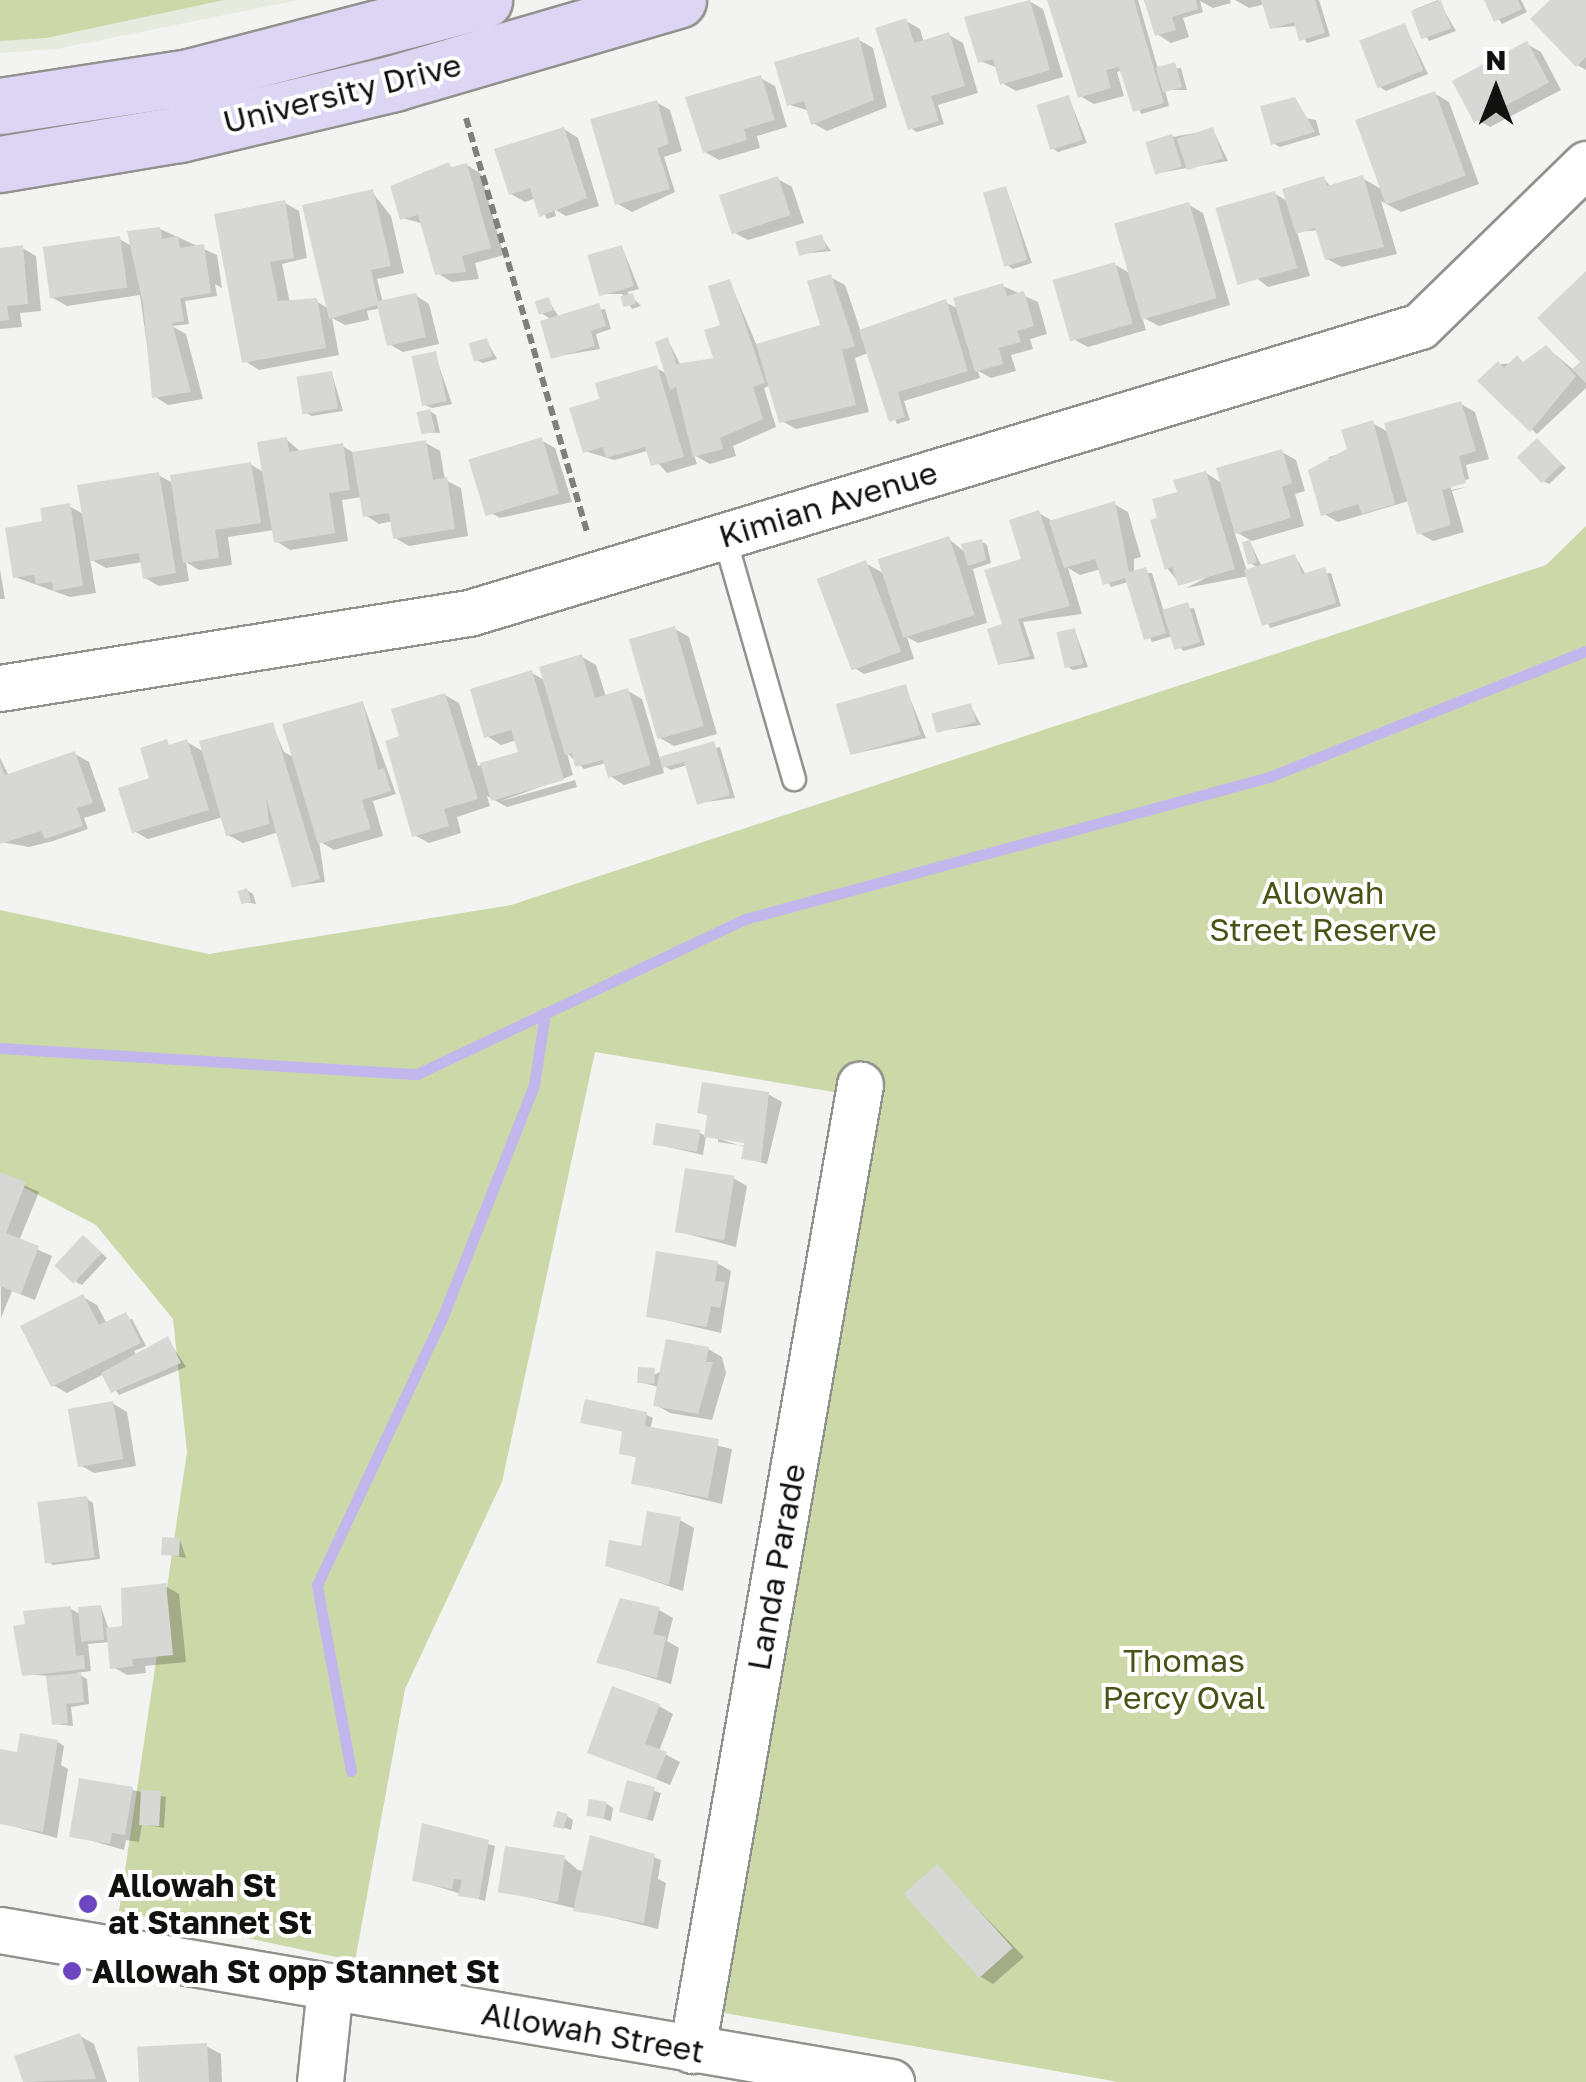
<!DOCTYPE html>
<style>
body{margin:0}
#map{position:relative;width:1586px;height:2082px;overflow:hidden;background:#f3f4f1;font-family:"Golos Text",sans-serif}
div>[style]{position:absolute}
.built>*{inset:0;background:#e7eadf}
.green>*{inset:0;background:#ccd8a8}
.shadow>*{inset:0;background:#0003}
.stream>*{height:11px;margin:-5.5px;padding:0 5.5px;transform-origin:5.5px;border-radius:5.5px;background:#c1b7ec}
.building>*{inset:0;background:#d7d8d5;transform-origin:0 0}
.path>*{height:6px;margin-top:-3px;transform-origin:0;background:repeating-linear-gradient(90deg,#7f807e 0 10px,transparent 0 15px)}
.roads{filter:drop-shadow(2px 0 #91918e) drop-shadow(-2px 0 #91918e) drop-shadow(0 2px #91918e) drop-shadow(0 -2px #91918e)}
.lane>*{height:22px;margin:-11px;padding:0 11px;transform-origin:11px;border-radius:11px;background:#fff}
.street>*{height:45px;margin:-22.5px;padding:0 22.5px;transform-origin:22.5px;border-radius:22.5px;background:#fff}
.secondary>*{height:55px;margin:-27.5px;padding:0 27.5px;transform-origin:27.5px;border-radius:27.5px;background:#ddd5f4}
.dots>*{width:28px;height:28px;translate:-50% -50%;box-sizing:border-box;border:5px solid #fff;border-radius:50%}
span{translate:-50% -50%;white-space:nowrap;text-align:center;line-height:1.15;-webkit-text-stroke:8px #fff;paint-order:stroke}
.street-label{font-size:32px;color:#111110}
.park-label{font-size:32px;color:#485318}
.poi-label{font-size:32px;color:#111110;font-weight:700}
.left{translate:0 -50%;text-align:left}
.north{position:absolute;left:1446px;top:40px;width:100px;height:100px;-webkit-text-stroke:8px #fff;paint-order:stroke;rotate:0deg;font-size:28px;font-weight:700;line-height:40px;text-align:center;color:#111110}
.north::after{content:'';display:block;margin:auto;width:35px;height:45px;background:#111110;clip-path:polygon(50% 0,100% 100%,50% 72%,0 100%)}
</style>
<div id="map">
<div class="built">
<i style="clip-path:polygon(0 0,299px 0,56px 49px,0 53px)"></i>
</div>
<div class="green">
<i style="clip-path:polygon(0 0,224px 0,46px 38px,0 41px)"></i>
<i style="clip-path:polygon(1586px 526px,1586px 2082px,1118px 2082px,719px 2012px,875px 1099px,595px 1052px,502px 1482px,405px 1689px,355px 1961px,119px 1911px,187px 1452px,173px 1319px,96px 1225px,0 1175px,0 910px,209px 954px,511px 905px,1546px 565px)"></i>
</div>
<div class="shadow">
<i style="clip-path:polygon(1050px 0,1138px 0,1158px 69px,1181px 68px,1187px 90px,1165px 90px,1169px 106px,1141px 114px,1123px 70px,1117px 72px,1124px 96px,1094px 104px,1080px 96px)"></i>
<i style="clip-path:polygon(1144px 0,1230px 0,1231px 3px,1213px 8px,1200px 1px,1203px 12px,1183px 18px,1189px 37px,1171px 43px,1157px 34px)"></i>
<i style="clip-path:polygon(1235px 0,1319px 0,1330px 36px,1307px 43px,1297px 26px,1272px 28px,1265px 4px,1249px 8px)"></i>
<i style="clip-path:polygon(1438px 0,1456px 31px,1429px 41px,1413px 10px)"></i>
<i style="clip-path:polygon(1486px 0,1521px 0,1527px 12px,1502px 24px)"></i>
<i style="clip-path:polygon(1553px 0,1586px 0,1586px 70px,1577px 65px)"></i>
<i style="clip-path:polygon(1029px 1px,1043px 9px,1063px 77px,1016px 91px,1002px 83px,998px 68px,980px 61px)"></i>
<i style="clip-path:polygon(906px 21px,920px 29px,924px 43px,949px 35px,963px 43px,978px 93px,938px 105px,944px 124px,917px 132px,910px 128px)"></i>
<i style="clip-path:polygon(1405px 26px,1428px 74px,1386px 91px,1380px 87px)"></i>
<i style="clip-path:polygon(859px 40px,873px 48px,887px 107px,827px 131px,813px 123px,810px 111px,790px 105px)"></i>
<i style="clip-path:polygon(1527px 44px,1541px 52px,1561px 90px,1490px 127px,1476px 119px)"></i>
<i style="clip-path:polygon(760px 78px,775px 86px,787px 127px,757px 136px,760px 148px,719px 160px,705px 152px)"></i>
<i style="clip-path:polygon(1434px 93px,1449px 102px,1479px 184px,1401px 212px,1381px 201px,1397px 254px,1342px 267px,1327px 259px,1319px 230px,1297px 232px,1310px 276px,1268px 287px,1253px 275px,1238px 278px,1275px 194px,1289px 202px,1324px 179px,1331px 187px,1362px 178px,1381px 189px,1390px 109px)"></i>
<i style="clip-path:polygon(1069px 98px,1087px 143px,1058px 152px,1052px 148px)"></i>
<i style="clip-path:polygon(1294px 100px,1305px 118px,1316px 120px,1320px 135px,1280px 147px,1273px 143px)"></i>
<i style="clip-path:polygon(656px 102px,670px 110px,682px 151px,664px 157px,675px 192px,632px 212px,618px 204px)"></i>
<i style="clip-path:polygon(564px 129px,578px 138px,599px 206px,566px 216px,554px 209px,556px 216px,547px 219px,536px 198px,525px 202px,511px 194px)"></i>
<i style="clip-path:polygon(1213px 130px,1228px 161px,1158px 173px,1172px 137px)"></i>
<i style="clip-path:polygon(467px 165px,481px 174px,504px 255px,475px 263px,479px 279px,452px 282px,437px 273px,424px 224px,402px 218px,423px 172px)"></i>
<i style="clip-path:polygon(778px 179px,792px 187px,804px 223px,748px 240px,733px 232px)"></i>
<i style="clip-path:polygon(1006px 188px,1032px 263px,1013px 269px,1007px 265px)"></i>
<i style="clip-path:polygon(372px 192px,391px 216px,404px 273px,377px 279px,383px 303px,415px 295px,429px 304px,439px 344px,403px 352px,389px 344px,382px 308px,367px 311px,369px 320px,345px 325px,332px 318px,339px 355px,259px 370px,245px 361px,285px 203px,299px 211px,307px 258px,282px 264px,290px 303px,316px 301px,329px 309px)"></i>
<i style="clip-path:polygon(1189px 205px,1203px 213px,1230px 305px,1159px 326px,1142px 317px,1146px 330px,1088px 347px,1073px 339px,1114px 264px,1131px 274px)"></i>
<i style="clip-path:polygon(160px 229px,217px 255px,222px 288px,215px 284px,217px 296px,185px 301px,189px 324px,172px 326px,186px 334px,203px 399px,168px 405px,154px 396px,140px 295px,67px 306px,53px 298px,119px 239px,132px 246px)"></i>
<i style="clip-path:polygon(821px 237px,831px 251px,801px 254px)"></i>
<i style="clip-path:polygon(622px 247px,639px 289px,627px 292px,641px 306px,632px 309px,622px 294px,601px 294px)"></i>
<i style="clip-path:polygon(22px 248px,36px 256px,41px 311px,20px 313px,22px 327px,0 329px,0 251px)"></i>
<i style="clip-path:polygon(1586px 274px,1586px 388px,1537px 434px,1480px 382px,1499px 364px,1525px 363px,1547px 348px,1574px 370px,1584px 362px)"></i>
<i style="clip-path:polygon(830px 277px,845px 285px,861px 332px,945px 302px,959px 309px,1003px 286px,1038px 302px,1047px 334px,1030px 339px,1033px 349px,1011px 355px,1016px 371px,991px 378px,978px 371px,980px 378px,904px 401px,910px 420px,897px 424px,868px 353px,855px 358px,869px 412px,796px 429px,782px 421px,771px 385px,764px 388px,776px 427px,733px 446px,736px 456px,710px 464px,694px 455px,697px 464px,667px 473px,647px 451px,614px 460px,585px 451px,606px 400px,656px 368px,668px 374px,668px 340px,681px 366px,716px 360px,730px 282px,757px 346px,823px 327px)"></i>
<i style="clip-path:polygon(548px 300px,559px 317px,605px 309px,611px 329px,596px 334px,600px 349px,553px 357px,552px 320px,541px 313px)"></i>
<i style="clip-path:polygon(486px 340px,497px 359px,483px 363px,476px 360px)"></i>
<i style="clip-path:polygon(435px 354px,452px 404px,432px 408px,425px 405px)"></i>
<i style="clip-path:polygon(332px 374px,343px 411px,312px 416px,306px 413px)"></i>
<i style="clip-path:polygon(1461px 404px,1475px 412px,1489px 459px,1466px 465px,1469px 479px,1451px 484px,1451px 490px,1471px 486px,1452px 491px,1464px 532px,1433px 541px,1419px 533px,1409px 501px,1338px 522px,1324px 514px,1329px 457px,1350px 451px,1372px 423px,1390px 433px)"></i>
<i style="clip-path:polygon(430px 411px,436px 415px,440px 433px,422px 432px)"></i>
<i style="clip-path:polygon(286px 439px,301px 452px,342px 446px,356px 454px,426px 443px,440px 451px,445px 480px,461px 488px,468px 536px,409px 546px,395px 538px,393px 521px,379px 524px,365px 515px,362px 497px,342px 500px,348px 541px,290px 550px,276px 541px,274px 530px,228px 537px,232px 565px,199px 570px,186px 562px,189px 581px,159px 586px,145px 578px,143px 562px,106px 568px,90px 559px,96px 593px,70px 597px,15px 577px,45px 524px,69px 506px,85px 515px,158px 475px,173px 483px,250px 464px,265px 473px)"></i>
<i style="clip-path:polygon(541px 440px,555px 448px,572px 502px,500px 518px,486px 510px)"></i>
<i style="clip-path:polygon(1537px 441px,1566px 468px,1549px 484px,1543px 481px)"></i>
<i style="clip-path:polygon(1282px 452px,1296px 460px,1305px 491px,1295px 494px,1304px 526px,1252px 541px,1234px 531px,1247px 571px,1259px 568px,1250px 563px,1250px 542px,1262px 567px,1295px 556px,1306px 575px,1331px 573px,1341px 606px,1270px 628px,1249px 576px,1186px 588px,1215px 573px,1181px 585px,1167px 568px,1180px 493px,1206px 473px,1223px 484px)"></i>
<i style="clip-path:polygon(1114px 504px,1128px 512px,1141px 557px,1134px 559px,1134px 573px,1152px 573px,1164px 612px,1194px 608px,1205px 645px,1183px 651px,1173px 636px,1152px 642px,1128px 582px,1111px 587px,1101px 569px,1080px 575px,1068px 568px,1082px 614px,1023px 622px,1035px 659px,1000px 664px,1039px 513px,1054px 522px)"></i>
<i style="clip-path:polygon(949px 539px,966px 553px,981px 541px,987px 545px,991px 563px,973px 569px,987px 623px,918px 643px,907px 637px,914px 659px,864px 674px,850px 665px,865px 563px,885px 574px)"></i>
<i style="clip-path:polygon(0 570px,5px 599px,0 599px)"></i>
<i style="clip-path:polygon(675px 629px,689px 637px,717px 734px,674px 746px,660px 738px)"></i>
<i style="clip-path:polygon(1075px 631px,1088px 667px,1073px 670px,1067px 666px)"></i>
<i style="clip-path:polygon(582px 657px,596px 665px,606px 697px,628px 691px,642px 699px,660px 759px,720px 747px,735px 798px,699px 803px,687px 765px,671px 770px,662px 765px,664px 773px,624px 785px,610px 776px,606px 763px,584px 769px,567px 753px,573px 775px,501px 801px,575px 780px,577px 787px,507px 807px,487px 796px,490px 806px,457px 817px,461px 833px,429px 843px,414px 835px,405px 737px,445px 695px,459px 703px,478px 766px,521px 754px,517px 740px,501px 745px,487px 736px,532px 673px,546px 681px)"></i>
<i style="clip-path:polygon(905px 686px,926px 738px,853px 754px)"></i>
<i style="clip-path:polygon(363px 703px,396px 794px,373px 801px,383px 836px,334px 850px,319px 841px,325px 882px,294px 886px,279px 832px,243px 843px,228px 835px,223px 817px,148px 839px,134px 831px,152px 780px,187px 742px,204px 752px,272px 724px,284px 752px,295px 758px)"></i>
<i style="clip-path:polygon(970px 705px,981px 725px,939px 731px)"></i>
<i style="clip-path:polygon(75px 754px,89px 762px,106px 811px,84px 818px,88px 829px,53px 841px,29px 847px,1px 842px,0 758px,9px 776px)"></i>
<i style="clip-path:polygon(247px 890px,253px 894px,256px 904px,243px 902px)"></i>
<i style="clip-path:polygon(evenodd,768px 1094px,782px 1102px,767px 1164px,744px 1158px,748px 1148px,706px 1135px,709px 1116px,699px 1112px,768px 1094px,718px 1136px,759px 1143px,759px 1148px,718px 1142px,718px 1136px)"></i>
<i style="clip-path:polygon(700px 1133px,706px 1136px,703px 1155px,655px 1144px)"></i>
<i style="clip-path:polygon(0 1174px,39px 1192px,19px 1241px,52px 1256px,35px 1300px,12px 1291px,1px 1318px)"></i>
<i style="clip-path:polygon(733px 1178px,747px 1186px,736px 1247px,676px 1231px)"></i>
<i style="clip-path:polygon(90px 1242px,107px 1258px,82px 1285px,76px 1282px)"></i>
<i style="clip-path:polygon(717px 1263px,731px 1271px,721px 1333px,649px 1316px)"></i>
<i style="clip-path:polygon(83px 1297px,97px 1305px,107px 1324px,132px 1319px,146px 1346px,134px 1351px,137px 1356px,168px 1339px,186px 1367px,119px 1395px,104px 1374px,67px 1393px,53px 1385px)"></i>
<i style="clip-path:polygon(708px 1349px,722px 1357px,726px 1373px,712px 1420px,670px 1413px,656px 1405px,659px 1387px,639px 1382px)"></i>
<i style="clip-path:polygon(112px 1403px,127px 1412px,136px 1466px,94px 1473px,80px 1465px)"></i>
<i style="clip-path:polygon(647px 1415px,653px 1418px,650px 1430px,732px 1449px,722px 1504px,634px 1483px,638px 1458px,621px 1453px,625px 1432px,583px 1422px)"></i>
<i style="clip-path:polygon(87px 1499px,93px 1503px,100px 1559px,53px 1565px,47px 1561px)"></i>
<i style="clip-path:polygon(680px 1520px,694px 1528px,683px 1591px,607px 1565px,643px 1549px)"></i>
<i style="clip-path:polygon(180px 1540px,186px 1558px,165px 1554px)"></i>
<i style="clip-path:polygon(165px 1586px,179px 1594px,186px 1662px,145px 1666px,146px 1673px,127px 1675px,113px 1667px,110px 1642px,88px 1644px,91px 1671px,76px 1673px,87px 1679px,89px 1704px,71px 1707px,73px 1726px,54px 1724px,49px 1676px,24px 1674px,15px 1628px,71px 1609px,82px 1615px,101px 1607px,109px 1630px,124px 1628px)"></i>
<i style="clip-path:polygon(659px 1610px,673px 1618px,667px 1641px,679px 1648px,671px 1684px,599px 1662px)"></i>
<i style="clip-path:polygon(659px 1706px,673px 1714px,659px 1751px,680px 1762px,670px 1785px,590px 1752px)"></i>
<i style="clip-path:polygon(58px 1742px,64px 1746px,61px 1765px,68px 1769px,57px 1838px,1px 1823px,0 1752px,19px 1755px)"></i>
<i style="clip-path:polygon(628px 1783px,661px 1793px,653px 1821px,627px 1814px)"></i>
<i style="clip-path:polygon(132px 1790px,166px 1797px,164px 1828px,142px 1824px,139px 1842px,126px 1840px,124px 1850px,72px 1835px)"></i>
<i style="clip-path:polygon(607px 1804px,613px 1808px,611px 1821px,589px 1815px)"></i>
<i style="clip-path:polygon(567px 1816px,573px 1820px,571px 1830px,556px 1825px)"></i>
<i style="clip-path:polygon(424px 1826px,495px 1846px,485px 1901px,415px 1880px)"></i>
<i style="clip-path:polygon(654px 1857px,661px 1860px,658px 1879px,666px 1883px,658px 1929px,500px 1890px,564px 1858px,578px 1870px,596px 1873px)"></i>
<i style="clip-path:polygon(937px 1867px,1024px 1957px,993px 1984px,979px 1976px)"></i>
<i style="clip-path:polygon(80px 2036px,94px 2044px,107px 2082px,26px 2082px,17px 2057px)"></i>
<i style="clip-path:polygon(206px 2046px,221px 2054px,222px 2082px,141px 2082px)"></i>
</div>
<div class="stream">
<i style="left:0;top:1048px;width:418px;rotate:3.6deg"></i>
<i style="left:417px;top:1074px;width:363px;rotate:-25.3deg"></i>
<i style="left:745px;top:919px;width:543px;rotate:-15.16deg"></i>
<i style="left:1269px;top:777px;width:341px;rotate:-21.7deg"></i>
<i style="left:351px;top:1771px;width:189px;rotate:-100.4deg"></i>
<i style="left:317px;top:1585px;width:297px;rotate:-64.9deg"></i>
<i style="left:443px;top:1316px;width:248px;rotate:-68.5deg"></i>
<i style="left:534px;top:1085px;width:73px;rotate:-81.3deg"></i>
</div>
<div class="building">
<i style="clip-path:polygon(1030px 0,1050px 70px,1000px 85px,993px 59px,978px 63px,964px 17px)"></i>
<i style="clip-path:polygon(1047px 0,1134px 0,1164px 103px,1133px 112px,1119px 67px,1106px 70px,1111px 88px,1078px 98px)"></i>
<i style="clip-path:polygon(1144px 0,1196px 0,1198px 9px,1172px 17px,1176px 30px,1155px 36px)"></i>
<i style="clip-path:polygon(1261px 0,1315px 0,1325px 33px,1299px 41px,1294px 22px,1270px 29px)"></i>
<i style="left:1441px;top:0;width:30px;height:32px;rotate:70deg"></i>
<i style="clip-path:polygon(1484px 0,1518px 0,1522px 9px,1494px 22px)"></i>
<i style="clip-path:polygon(1550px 0,1586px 0,1586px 57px,1576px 67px,1530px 19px)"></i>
<i style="clip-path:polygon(906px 18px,914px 43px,949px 32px,965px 86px,931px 96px,939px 121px,908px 130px,875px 28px)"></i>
<i style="left:1405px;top:23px;width:51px;height:49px;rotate:69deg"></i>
<i style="clip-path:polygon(859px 37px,874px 100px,811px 125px,804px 101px,787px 106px,774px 62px)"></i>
<i style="left:1527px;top:41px;width:47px;height:85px;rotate:62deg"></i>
<i style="left:1175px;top:62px;width:26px;height:20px;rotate:74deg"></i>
<i style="clip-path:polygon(761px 75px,775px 120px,744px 129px,747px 140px,703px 153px,685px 97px)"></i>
<i style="left:1435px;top:91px;width:90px;height:85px;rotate:70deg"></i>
<i style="left:1069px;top:95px;width:47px;height:34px;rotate:73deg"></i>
<i style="clip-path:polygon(1295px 97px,1315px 132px,1271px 145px,1260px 106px)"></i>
<i style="clip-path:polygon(657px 100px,669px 144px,657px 148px,670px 189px,615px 205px,590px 119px)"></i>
<i style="clip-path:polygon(564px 127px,587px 198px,539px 217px,530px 188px,509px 195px,494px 149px)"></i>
<i style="left:1213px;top:127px;width:33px;height:38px;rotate:72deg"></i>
<i style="left:1172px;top:134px;width:34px;height:28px;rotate:73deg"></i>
<i style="clip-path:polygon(449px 162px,451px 167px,467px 163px,491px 248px,462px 256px,466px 272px,435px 275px,418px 215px,400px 220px,390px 186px)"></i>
<i style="clip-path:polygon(1363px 175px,1384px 247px,1325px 260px,1315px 228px,1296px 234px,1282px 189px,1324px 176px,1327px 186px)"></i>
<i style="left:778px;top:176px;width:41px;height:62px;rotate:72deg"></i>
<i style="left:1006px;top:186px;width:77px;height:24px;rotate:74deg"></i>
<i style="clip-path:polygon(373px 189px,391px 266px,371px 270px,378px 301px,416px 293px,426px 337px,387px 346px,377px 305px,329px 319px,302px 205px)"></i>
<i style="left:1275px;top:191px;width:80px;height:62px;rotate:74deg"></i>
<i style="clip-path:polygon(285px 200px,294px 258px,270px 262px,278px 301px,317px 298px,326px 348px,242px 363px,214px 214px)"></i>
<i style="left:1189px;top:202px;width:100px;height:78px;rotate:74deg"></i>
<i style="clip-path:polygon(160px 227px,162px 239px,178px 236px,180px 248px,204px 244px,211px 293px,180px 298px,184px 321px,172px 323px,191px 392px,152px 398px,143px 304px,127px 231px)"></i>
<i style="left:822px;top:234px;width:15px;height:28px;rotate:74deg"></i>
<i style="left:120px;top:236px;width:52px;height:78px;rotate:82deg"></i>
<i style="clip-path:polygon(23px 245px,28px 304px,7px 306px,9px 320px,0 321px,0 248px)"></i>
<i style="left:622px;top:245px;width:43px;height:36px;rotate:74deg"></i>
<i style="left:1115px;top:262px;width:64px;height:65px;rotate:74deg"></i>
<i style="clip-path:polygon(1586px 271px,1586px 383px,1572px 369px,1580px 362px,1537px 318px)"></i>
<i style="clip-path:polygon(831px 274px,855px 346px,842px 350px,856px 405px,779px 423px,756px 344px,820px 325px,807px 281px)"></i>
<i style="clip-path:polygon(730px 279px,765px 383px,753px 387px,763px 419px,720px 438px,723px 449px,693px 457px,676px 387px,670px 390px,655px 342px,668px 337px,676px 364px,713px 358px,704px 330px,720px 325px,708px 286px)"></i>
<i style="clip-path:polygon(1003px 283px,1007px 296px,1024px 291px,1034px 326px,1017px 331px,1021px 342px,999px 348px,1003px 364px,975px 372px,953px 298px)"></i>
<i style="left:633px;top:293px;width:11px;height:13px;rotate:75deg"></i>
<i style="left:549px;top:297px;width:14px;height:15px;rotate:73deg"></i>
<i style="clip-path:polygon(946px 299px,968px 371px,898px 392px,905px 417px,889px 422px,859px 330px)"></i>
<i style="clip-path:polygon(599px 303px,606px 326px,591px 331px,595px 346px,551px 359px,540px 321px)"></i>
<i style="left:487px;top:338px;width:19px;height:19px;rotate:74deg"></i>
<i style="clip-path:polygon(1546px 345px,1576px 376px,1530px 432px,1477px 381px,1498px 361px,1504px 368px,1517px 355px,1523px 362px)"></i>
<i style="left:436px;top:351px;width:51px;height:25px;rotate:78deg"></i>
<i style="clip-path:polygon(657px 365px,684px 457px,651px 466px,645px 447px,606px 458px,603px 447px,583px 453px,569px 408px,599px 399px,595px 383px)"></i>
<i style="left:332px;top:371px;width:38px;height:36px;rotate:81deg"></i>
<i style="clip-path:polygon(1461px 401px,1476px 451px,1459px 456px,1466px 483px,1442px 490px,1451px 525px,1417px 535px,1384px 423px)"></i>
<i style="left:430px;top:409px;width:23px;height:14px;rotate:77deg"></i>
<i style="clip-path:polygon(1373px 420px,1395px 504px,1362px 514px,1358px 504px,1321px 516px,1308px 470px,1347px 449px,1341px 430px)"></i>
<i style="clip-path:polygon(287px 437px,289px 452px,343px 443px,350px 490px,329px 493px,335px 533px,274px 543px,257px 442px)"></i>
<i style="left:542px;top:437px;width:59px;height:77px;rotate:73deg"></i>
<i style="left:1537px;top:438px;width:36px;height:28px;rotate:46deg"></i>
<i style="clip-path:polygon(426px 440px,433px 480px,447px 477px,455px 529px,393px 539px,389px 513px,363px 517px,352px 452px)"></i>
<i style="clip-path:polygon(1282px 449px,1292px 483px,1282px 487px,1291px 518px,1235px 534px,1216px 468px)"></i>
<i style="clip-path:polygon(251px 462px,261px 523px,215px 530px,219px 558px,183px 563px,170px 475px)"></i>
<i style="clip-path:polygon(1206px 471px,1235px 569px,1178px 586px,1172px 567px,1165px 570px,1150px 520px,1157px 518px,1152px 499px,1177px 492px,1173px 480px)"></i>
<i style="clip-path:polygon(159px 472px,176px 573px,143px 579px,139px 553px,90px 561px,77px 485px)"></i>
<i style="clip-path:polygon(1115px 501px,1129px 572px,1146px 567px,1166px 633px,1144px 640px,1125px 578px,1103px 585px,1095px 559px,1064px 568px,1049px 521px)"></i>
<i style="clip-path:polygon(70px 503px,83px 586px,53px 591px,52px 582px,36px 584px,34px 575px,13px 578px,5px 528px,42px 521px,40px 508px)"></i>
<i style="clip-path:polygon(1039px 510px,1070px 606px,1018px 619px,1030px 656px,998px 665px,987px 629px,1002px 624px,984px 570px,1021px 559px,1009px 520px)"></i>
<i style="left:949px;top:536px;width:83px;height:75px;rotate:72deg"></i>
<i style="clip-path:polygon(982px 539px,986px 560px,968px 566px,961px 544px)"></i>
<i style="clip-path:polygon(1250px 540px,1257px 562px,1248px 565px,1242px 542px)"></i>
<i style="clip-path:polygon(1295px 554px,1302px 574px,1325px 567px,1336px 603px,1262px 626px,1244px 570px)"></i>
<i style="left:866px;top:560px;width:98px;height:53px;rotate:69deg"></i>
<i style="left:1188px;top:602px;width:42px;height:27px;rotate:73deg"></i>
<i style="left:675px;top:626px;width:104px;height:48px;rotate:74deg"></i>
<i style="left:1075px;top:628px;width:37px;height:19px;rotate:77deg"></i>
<i style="clip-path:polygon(582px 654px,595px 698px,628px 688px,651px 765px,608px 778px,603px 760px,575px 767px,572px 753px,565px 755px,539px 667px)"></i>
<i style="clip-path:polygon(532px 670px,564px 780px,491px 801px,480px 763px,518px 752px,511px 730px,484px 738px,470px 689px)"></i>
<i style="left:906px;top:684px;width:53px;height:73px;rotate:74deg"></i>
<i style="clip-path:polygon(445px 693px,478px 799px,444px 809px,449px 826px,412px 837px,385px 741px,399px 736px,391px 709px)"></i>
<i style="clip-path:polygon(363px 701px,378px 770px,384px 768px,391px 791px,362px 800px,371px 829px,318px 844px,282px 724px)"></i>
<i style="left:971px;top:703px;width:20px;height:41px;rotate:75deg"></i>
<i style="clip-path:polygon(273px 722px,320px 879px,292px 888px,266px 797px,269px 824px,226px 836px,199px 741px)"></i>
<i style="clip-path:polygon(167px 739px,169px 745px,187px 739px,209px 810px,132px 833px,118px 788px,149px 778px,140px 748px)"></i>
<i style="clip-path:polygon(714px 741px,730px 795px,697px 805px,684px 762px,662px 768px,659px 757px)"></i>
<i style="clip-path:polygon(75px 751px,93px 803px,77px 808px,83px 826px,45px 839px,41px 831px,0 844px,0 763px,5px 775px)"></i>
<i style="left:247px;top:888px;width:14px;height:10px;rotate:73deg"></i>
<i style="clip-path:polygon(702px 1082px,769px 1092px,761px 1162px,741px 1159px,744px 1143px,704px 1137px,707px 1115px,697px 1113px)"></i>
<i style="left:656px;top:1123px;width:45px;height:22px;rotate:9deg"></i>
<i style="left:685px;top:1168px;width:50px;height:65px;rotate:9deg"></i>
<i style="clip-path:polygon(0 1172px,26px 1182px,6px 1233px,39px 1246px,21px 1294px,0 1286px)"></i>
<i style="left:83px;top:1235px;width:26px;height:42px;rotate:43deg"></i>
<i style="clip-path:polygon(656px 1251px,718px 1261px,715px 1281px,725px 1282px,720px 1308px,711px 1306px,707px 1327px,646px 1317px)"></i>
<i style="clip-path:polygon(83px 1294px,99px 1325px,126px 1312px,141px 1343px,51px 1387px,20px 1326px)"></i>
<i style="clip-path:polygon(168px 1336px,181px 1363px,111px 1393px,101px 1373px)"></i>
<i style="clip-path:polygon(666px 1339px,709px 1347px,706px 1362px,713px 1362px,698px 1414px,653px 1406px)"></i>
<i style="left:638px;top:1367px;width:17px;height:16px;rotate:3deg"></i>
<i style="clip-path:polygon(585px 1399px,647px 1412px,645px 1426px,719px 1439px,708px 1498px,631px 1484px,636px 1457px,619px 1454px,622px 1431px,580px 1423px)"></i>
<i style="left:113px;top:1401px;width:59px;height:46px;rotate:80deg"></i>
<i style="left:87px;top:1496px;width:62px;height:50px;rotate:83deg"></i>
<i style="clip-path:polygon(647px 1511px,681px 1517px,669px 1585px,605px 1566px,609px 1540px,641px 1546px)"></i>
<i style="left:162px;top:1537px;width:18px;height:18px;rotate:3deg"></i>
<i style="clip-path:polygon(166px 1583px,173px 1655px,132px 1659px,133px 1666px,110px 1669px,106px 1628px,122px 1626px,121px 1588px)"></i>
<i style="clip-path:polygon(620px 1598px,660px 1607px,653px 1634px,666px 1637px,657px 1678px,596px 1663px)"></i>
<i style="left:101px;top:1605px;width:35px;height:23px;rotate:85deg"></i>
<i style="clip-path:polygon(71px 1606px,76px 1656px,84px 1655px,85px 1669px,22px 1676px,13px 1626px,25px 1624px,23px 1611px)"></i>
<i style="clip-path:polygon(81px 1673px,84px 1702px,66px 1704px,68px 1723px,52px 1725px,46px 1676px)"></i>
<i style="clip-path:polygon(612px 1686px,660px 1704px,645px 1744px,667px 1752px,656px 1779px,587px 1753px)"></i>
<i style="clip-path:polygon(20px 1733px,58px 1740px,43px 1832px,0 1824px,0 1749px,17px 1752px)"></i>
<i style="clip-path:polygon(79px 1778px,133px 1787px,125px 1835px,112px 1833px,110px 1844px,69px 1837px)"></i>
<i style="left:627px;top:1780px;width:29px;height:33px;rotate:14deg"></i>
<i style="left:141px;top:1790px;width:20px;height:35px;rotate:3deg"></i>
<i style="left:589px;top:1799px;width:18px;height:17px;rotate:9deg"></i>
<i style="left:557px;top:1811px;width:11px;height:16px;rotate:15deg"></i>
<i style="clip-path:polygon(422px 1823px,489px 1840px,479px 1899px,458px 1896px,462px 1880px,454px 1879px,452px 1889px,412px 1881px)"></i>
<i style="clip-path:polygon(590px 1835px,655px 1854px,644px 1923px,573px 1911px)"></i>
<i style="left:505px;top:1846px;width:61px;height:47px;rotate:9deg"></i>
<i style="left:937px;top:1864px;width:113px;height:45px;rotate:48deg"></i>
<i style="clip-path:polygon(80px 2033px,96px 2079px,23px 2082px,14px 2056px)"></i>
<i style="left:207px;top:2043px;width:39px;height:70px;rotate:87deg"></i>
</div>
<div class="path">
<i style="left:466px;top:118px;width:432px;rotate:73.7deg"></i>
</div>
<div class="roads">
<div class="lane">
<i style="left:724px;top:535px;width:254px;rotate:74deg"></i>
</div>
<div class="street">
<i style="left:0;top:688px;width:475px;rotate:-9.1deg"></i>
<i style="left:469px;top:613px;width:993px;rotate:-16.79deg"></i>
<i style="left:1420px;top:326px;width:232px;rotate:-44.3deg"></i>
<i style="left:0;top:1930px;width:904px;rotate:9.68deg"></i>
<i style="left:692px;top:2050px;width:980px;rotate:-80.13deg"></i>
<i style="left:320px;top:2082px;width:96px;rotate:-84deg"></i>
</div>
<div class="secondary">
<i style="left:0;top:106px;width:191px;rotate:-8.7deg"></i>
<i style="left:189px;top:77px;width:305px;rotate:-14.6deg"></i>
<i style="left:0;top:164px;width:182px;rotate:-9.5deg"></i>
<i style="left:180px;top:134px;width:220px;rotate:-13.4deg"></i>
<i style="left:394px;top:83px;width:296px;rotate:-16.3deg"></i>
</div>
</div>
<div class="dots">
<i style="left:88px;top:1904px;background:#6b46bf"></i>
<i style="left:72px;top:1971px;background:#6b46bf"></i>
</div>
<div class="street-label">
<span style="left:342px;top:93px;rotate:-14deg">University Drive</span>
<span style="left:828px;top:504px;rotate:-17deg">Kimian Avenue</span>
<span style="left:776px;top:1567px;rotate:-80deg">Landa Parade</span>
<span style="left:593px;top:2032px;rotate:10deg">Allowah Street</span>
</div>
<div class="park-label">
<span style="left:1323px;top:911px">Allowah<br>Street Reserve</span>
<span style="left:1184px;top:1679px">Thomas<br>Percy Oval</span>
</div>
<div class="poi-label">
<span class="left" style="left:108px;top:1904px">Allowah St<br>at Stannet St</span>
<span class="left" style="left:92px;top:1971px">Allowah St opp Stannet St</span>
</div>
<div class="north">N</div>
</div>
